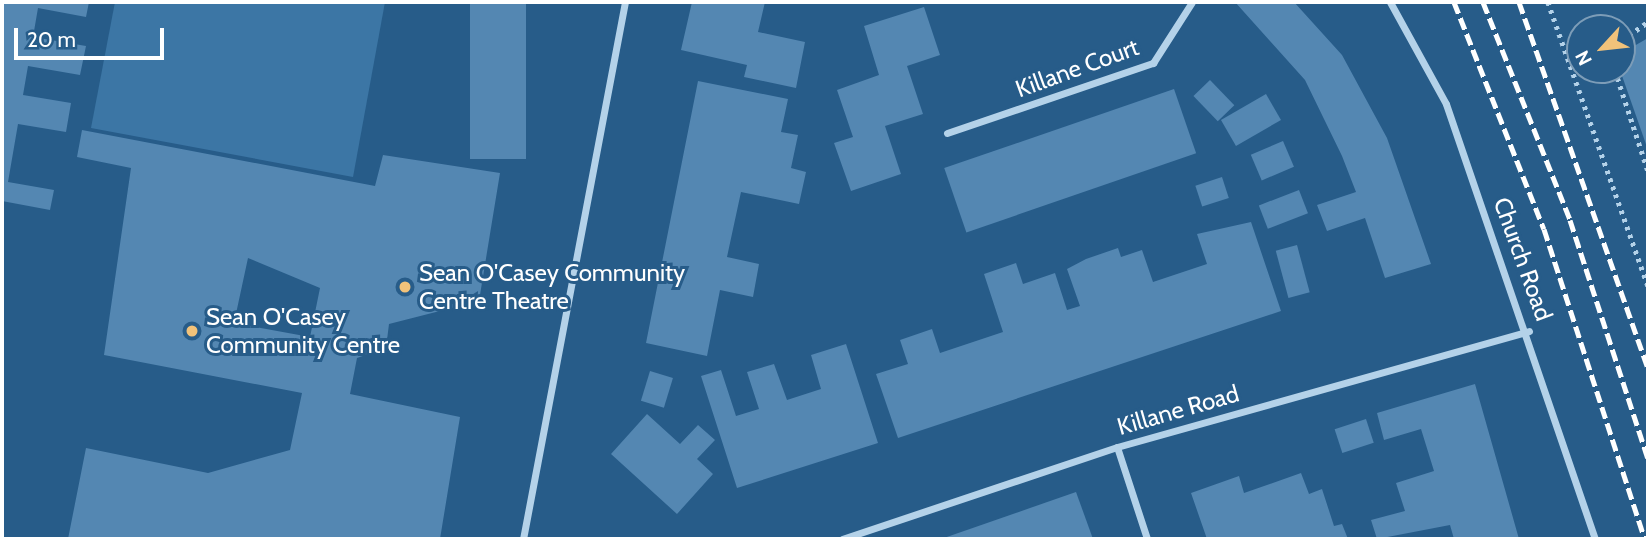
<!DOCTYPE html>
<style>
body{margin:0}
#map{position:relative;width:1650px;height:541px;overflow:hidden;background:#275c89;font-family:Cabin,sans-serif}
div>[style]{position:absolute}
.green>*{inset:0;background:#3c76a5}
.building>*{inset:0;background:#5487b2;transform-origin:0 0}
.path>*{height:4.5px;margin-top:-2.25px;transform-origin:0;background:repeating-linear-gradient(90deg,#b4d2e9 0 3.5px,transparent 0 8.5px)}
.street>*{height:7px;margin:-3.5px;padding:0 3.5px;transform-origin:3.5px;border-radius:3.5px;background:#b4d2e9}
.rail>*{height:5px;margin-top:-2.5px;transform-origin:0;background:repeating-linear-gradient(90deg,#fff 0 12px,transparent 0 17px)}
.dots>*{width:19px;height:19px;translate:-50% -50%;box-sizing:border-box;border:4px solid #275c89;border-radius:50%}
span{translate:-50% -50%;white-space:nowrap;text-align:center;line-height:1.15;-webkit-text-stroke:6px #275c89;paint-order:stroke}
.street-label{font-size:24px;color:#fff}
.poi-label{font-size:24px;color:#fff}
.left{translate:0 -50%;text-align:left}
.frame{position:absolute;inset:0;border:4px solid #fff;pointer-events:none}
.north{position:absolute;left:1566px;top:14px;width:70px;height:70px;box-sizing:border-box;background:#275c89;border:2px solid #7d9db8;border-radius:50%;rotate:243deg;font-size:19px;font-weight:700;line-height:28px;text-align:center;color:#fff}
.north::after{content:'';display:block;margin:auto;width:24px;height:32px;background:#f1c27a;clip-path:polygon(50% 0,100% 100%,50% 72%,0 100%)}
.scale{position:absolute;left:14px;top:28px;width:150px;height:32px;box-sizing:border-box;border:4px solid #fff;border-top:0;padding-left:9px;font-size:21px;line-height:24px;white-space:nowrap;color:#fff;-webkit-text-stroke:5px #275c89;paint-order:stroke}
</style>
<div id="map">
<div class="green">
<i style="clip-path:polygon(115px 2px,385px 2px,353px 177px,91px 128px)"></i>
</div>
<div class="building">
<i style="clip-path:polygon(2px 2px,89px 2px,86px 17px,38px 8px,33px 37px,86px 46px,80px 75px,28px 66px,23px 95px,71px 103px,66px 132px,18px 124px,8px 182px,54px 190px,50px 210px,2px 201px)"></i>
<i style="left:470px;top:2px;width:56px;height:157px"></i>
<i style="clip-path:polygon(692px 2px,765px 2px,758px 32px,805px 42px,796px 88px,744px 77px,747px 65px,681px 50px)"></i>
<i style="clip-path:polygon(1235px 2px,1294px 2px,1342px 55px,1387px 138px,1431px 264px,1385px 278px,1365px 218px,1327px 231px,1317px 205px,1356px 192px,1342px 156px,1305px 80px)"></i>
<i style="clip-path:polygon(924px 7px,940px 55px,907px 66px,923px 114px,885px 126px,901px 174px,851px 191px,834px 143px,853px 137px,837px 90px,879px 75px,864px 26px)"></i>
<i style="clip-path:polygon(1648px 38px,1648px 150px,1620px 70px,1622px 53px)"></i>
<i style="left:1210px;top:80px;width:35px;height:23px;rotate:46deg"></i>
<i style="clip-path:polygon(698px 81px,788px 99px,781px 132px,798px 135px,791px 168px,806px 172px,799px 204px,741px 192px,727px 257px,759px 264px,753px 297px,720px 290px,707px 356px,646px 343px)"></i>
<i style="left:1174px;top:89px;width:68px;height:243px;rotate:71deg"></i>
<i style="left:1266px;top:94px;width:30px;height:52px;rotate:60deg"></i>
<i style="clip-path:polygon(evenodd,82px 130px,375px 186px,383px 155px,500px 173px,479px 301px,389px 324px,386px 348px,357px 358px,350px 394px,460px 417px,440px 539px,68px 539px,86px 448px,208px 473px,290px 450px,302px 393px,104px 355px,131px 168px,77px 157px,82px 130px,248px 258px,320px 288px,310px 337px,234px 323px,248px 258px)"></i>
<i style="left:1283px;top:141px;width:28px;height:35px;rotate:67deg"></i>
<i style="left:1222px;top:177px;width:22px;height:28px;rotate:72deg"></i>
<i style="left:1299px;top:190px;width:25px;height:43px;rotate:69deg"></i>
<i style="clip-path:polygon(1251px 222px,1281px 311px,898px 438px,876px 374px,908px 364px,900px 340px,932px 329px,940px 353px,1003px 332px,984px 274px,1016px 263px,1023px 284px,1055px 273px,1067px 310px,1080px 306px,1067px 269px,1086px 259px,1118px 248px,1121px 257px,1142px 250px,1153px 282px,1207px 264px,1197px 234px)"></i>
<i style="left:1297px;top:245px;width:49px;height:22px;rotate:75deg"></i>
<i style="clip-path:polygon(846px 344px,878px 443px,737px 488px,701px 376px,721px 370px,736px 416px,759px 409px,747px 372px,774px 364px,787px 400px,821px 389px,811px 355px)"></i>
<i style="left:650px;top:371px;width:24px;height:31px;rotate:17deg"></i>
<i style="clip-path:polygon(1475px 384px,1519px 539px,1454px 539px,1450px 525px,1377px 539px,1371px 520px,1405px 511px,1396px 483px,1434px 471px,1421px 429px,1384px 440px,1377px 413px)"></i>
<i style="clip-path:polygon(647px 414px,680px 444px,698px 425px,715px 440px,697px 459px,713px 474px,677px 514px,611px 454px)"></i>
<i style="left:1366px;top:419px;width:25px;height:33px;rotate:72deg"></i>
<i style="clip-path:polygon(1301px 473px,1309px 494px,1322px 489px,1334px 526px,1342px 524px,1348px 539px,1207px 539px,1191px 493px,1239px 476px,1244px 493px)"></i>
<i style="clip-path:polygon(1076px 492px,1093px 539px,941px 539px)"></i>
</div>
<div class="path">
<i style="left:1548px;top:2px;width:301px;rotate:70.6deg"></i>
<i style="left:1622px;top:40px;width:32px;rotate:-35deg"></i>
<i style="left:1615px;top:70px;width:106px;rotate:71.9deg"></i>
</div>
<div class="street">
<i style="left:1390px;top:2px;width:116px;rotate:61.2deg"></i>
<i style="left:1446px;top:104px;width:460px;rotate:71.1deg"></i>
<i style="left:947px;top:133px;width:218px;rotate:-18.8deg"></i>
<i style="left:1153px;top:63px;width:72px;rotate:-57.4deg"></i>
<i style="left:1117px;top:447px;width:97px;rotate:71.9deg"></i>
<i style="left:523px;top:539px;width:547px;rotate:-79.25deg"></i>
<i style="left:842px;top:539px;width:290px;rotate:-18.5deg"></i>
<i style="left:1117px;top:447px;width:428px;rotate:-15.7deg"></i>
</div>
<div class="rail">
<i style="left:1454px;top:2px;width:244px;rotate:68.4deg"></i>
<i style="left:1544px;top:229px;width:326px;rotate:72deg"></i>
<i style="left:1483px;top:2px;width:235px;rotate:68.2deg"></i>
<i style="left:1570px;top:220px;width:250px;rotate:71.9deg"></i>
<i style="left:1519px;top:2px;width:389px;rotate:70.6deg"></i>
</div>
<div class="dots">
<i style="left:405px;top:287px;background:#f1c27a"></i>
<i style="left:192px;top:331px;background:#f1c27a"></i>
</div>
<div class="street-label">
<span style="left:1077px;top:68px;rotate:-20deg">Killane Court</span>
<span style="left:1523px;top:259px;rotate:70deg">Church Road</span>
<span style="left:1178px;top:410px;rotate:-16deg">Killane Road</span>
</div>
<div class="poi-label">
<span class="left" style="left:419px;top:287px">Sean O'Casey Community<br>Centre Theatre</span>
<span class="left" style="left:206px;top:331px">Sean O'Casey<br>Community Centre</span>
</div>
<div class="frame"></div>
<div class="north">N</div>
<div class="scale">20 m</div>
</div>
